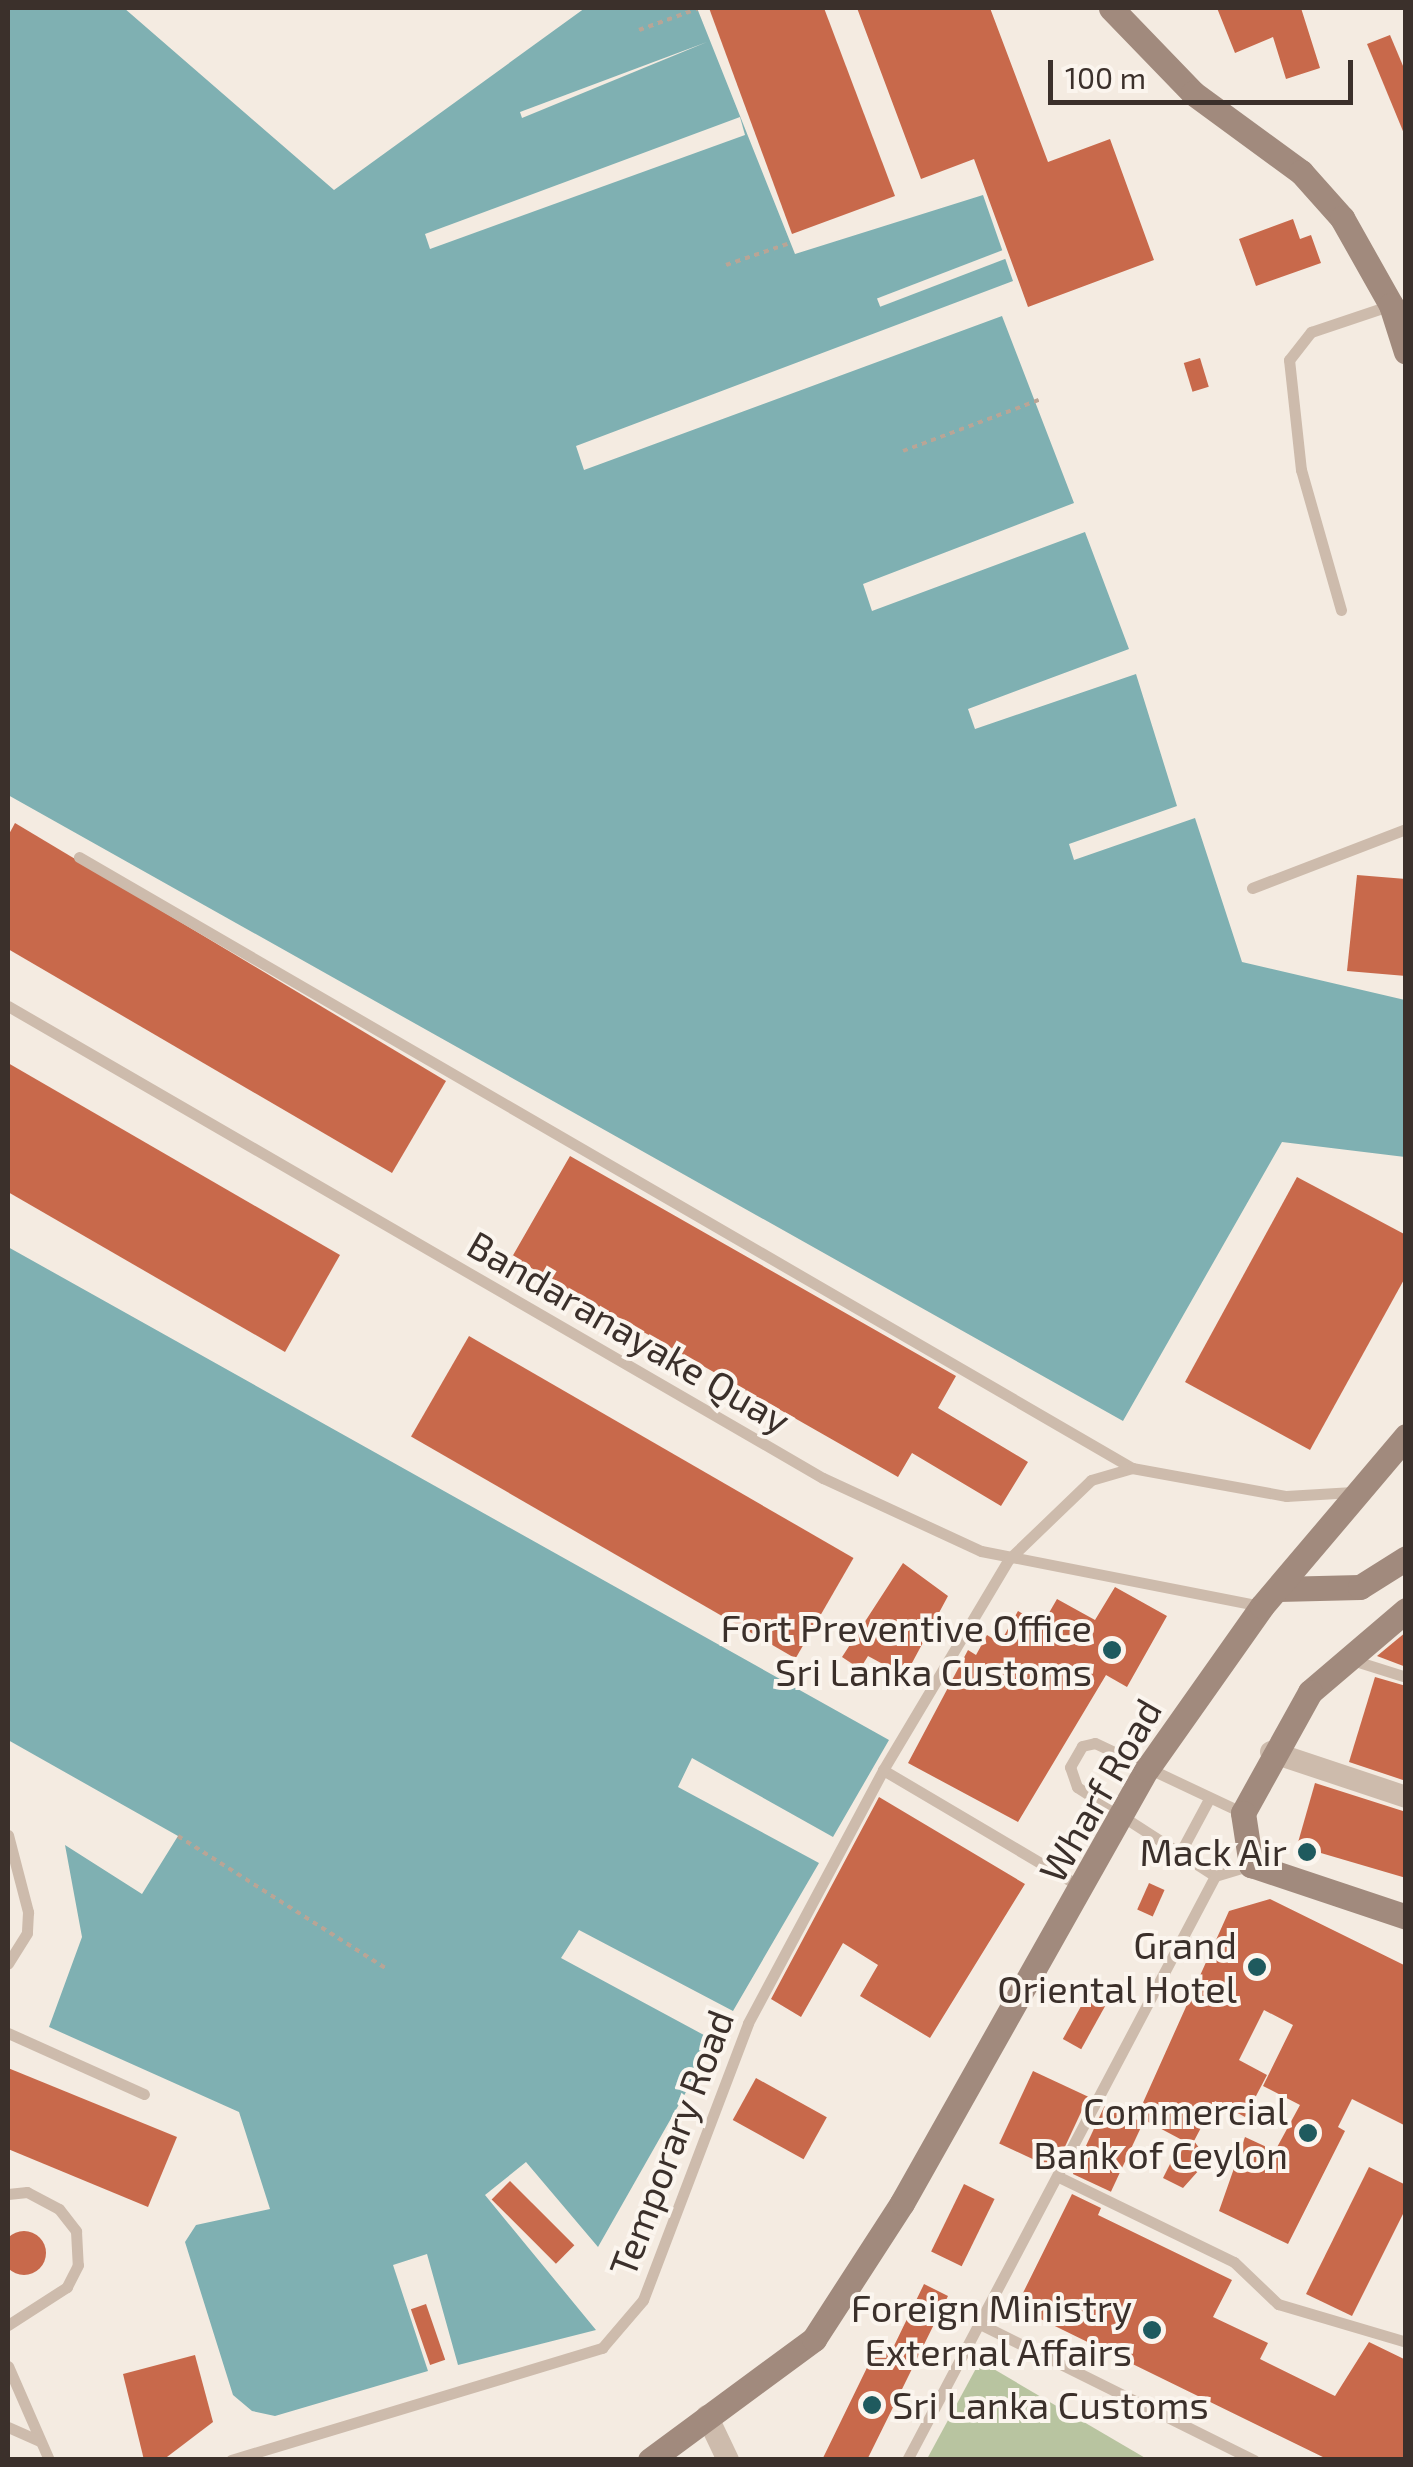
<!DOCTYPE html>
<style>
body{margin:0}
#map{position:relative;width:1413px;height:2467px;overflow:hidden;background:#f4ebe1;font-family:"Exo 2",sans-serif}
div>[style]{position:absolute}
.green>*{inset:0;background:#b8c4a0}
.water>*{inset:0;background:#7fb0b2}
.pier>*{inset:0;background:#f4ebe1;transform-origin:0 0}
.building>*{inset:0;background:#c8694b;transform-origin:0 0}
.round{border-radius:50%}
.path>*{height:4px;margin-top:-2px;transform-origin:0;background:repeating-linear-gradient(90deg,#b9a596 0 5px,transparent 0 10px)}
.lane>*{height:11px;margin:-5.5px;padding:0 5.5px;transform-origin:5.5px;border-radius:5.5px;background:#cdbbac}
.street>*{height:22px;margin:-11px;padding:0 11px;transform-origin:11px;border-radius:11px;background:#cdbbac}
.secondary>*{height:25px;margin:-12.5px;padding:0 12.5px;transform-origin:12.5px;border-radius:12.5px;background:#a18a7d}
.dots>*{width:28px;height:28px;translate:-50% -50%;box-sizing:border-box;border:5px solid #fbf5ee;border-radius:50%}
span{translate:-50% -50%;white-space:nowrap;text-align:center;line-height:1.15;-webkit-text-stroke:8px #fbf5ee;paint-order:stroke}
.street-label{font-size:38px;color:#3b302b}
.poi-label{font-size:38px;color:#3b302b}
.right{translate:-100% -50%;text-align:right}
.left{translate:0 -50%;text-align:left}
.frame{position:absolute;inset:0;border:10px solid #3b302b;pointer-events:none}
.scale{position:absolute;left:1048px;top:60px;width:305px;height:45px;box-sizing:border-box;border:5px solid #3b302b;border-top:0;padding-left:12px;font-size:30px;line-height:35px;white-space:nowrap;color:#3b302b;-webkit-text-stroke:8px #fbf5ee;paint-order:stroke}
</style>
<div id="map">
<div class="green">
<i style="clip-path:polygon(980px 2361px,1147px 2459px,927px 2459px)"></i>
</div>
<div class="water">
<i style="clip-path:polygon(8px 8px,124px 8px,334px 190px,585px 8px,697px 8px,795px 254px,983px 195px,1013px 281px,576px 446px,584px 470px,1002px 316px,1074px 503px,863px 584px,872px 611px,1085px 532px,1129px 649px,968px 709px,975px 729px,1136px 674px,1177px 806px,1069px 844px,1074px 860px,1195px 818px,1242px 962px,1405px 1000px,1405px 1157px,1282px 1142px,1123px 1421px,8px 795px)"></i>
<i style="clip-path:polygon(8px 1247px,889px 1740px,833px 1837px,692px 1758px,678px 1787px,819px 1863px,733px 2011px,579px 1930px,561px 1958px,715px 2041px,598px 2247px,526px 2162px,485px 2195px,596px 2330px,458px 2365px,427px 2254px,393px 2265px,428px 2371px,275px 2416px,252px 2411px,233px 2395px,185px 2242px,196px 2225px,270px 2209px,239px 2112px,49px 2027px,82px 1937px,65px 1845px,142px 1894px,178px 1836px,8px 1740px)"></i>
</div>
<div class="pier">
<i style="clip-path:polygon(707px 42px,522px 118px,520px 112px)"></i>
<i style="clip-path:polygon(740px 117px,745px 135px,430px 249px,425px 234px)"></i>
<i style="left:1003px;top:250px;width:9px;height:135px;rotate:69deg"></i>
</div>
<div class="building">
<i style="clip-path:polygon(709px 8px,824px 8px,895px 196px,792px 234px)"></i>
<i style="clip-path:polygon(857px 8px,990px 8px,1048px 162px,1110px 139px,1154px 260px,1028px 307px,974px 159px,921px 179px)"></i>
<i style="clip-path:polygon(1217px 8px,1301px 8px,1320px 68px,1286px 79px,1273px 37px,1235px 53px)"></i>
<i style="clip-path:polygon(1390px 35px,1406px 73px,1405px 136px,1367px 44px)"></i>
<i style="clip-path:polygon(1293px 219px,1300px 239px,1311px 235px,1321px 263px,1256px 286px,1239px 239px)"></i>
<i style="left:1200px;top:358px;width:30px;height:17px;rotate:73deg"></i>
<i style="clip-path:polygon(15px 823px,446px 1081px,392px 1173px,8px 949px,8px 836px)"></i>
<i style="clip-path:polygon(1357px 875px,1406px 879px,1406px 976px,1347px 971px)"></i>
<i style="clip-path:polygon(8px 1063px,340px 1255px,285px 1352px,8px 1192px)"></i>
<i style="clip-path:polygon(570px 1156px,956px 1376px,938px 1408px,1028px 1462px,1001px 1506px,912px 1453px,898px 1477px,512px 1257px)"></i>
<i style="clip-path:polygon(1297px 1177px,1406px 1235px,1406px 1276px,1310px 1450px,1185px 1382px)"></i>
<i style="left:469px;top:1336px;width:444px;height:116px;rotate:30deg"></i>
<i style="clip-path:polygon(903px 1563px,948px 1596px,905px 1676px,868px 1656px,860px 1669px,842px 1657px)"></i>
<i style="clip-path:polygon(1115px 1587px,1167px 1616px,1127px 1687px,1106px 1675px,1018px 1822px,908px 1763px,968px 1650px,976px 1655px,987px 1635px,1000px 1643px,1018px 1611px,1042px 1625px,1057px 1599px,1095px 1620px)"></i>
<i style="clip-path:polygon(1406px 1632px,1406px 1667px,1377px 1656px)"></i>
<i style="clip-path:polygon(1375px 1677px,1406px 1686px,1406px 1781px,1349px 1762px)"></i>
<i style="clip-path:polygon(1315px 1783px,1406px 1812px,1406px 1878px,1297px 1846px)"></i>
<i style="clip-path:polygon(879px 1797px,1025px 1884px,930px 2038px,860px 1996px,878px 1965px,843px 1943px,801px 2017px,771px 1999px)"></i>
<i style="left:1149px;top:1883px;width:17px;height:29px;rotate:24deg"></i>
<i style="clip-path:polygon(1270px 1899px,1406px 1966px,1406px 2126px,1352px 2099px,1338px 2127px,1345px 2131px,1288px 2244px,1219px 2211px,1245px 2137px,1275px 2151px,1300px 2105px,1263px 2086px,1293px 2025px,1264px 2010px,1239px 2060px,1267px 2075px,1245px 2117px,1215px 2101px,1194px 2141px,1208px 2160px,1183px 2188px,1163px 2178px,1182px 2140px,1137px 2116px,1229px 1911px)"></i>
<i style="left:1090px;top:1990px;width:21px;height:56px;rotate:29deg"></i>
<i style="clip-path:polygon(8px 2068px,177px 2137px,148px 2207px,8px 2149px)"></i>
<i style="left:1033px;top:2071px;width:61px;height:80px;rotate:25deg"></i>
<i style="left:756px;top:2078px;width:81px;height:48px;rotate:29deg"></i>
<i style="left:1105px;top:2105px;width:42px;height:76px;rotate:25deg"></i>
<i style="clip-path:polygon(1369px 2167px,1406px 2185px,1406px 2208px,1352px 2316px,1306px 2294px)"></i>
<i style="left:510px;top:2181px;width:91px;height:26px;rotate:45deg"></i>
<i style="left:964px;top:2184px;width:34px;height:75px;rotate:26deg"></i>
<i style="clip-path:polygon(1072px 2194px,1101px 2208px,1098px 2215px,1232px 2280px,1213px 2317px,1268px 2343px,1260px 2359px,1335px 2396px,1369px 2342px,1406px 2360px,1406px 2460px,1329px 2460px,1016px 2307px)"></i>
<i class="round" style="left:2px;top:2231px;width:44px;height:44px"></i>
<i style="clip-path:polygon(924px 2284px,948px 2296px,867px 2460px,822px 2460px,879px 2343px,892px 2350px)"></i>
<i style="left:426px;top:2304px;width:59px;height:16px;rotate:71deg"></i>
<i style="clip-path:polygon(195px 2355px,213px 2422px,163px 2460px,144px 2460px,123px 2374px)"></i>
</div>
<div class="path">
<i style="left:639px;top:30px;width:62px;rotate:-19.9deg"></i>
<i style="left:726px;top:265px;width:65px;rotate:-19deg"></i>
<i style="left:903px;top:451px;width:145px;rotate:-20.6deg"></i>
<i style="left:178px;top:1836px;width:249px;rotate:32.5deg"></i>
</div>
<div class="lane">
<i style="left:1341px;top:610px;width:146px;rotate:-105.9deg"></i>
<i style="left:1301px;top:470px;width:111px;rotate:-96.2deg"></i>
<i style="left:1289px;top:360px;width:36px;rotate:-52deg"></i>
<i style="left:1311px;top:332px;width:84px;rotate:-18.6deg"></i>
<i style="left:79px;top:857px;width:1217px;rotate:30.12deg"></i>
<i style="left:1252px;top:888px;width:165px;rotate:-21deg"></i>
<i style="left:8px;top:1006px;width:942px;rotate:30.08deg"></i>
<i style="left:823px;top:1478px;width:174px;rotate:24.8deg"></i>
<i style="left:981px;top:1551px;width:286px;rotate:11.1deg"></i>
<i style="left:1349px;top:1659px;width:60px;rotate:17.5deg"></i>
<i style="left:8px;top:1835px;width:80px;rotate:75.4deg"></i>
<i style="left:28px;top:1912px;width:21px;rotate:93deg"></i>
<i style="left:27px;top:1933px;width:36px;rotate:122deg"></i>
<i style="left:1180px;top:1853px;width:61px;rotate:-61.8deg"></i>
<i style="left:1215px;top:1876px;width:164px;rotate:-147.2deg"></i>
<i style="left:1077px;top:1787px;width:21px;rotate:-109deg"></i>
<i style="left:1070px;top:1767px;width:24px;rotate:-60deg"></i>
<i style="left:1082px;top:1746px;width:13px;rotate:-13deg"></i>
<i style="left:1095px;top:1743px;width:164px;rotate:25.3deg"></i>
<i style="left:1081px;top:1887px;width:230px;rotate:-149.4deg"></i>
<i style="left:883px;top:1770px;width:246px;rotate:-59.2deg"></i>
<i style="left:1009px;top:1559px;width:114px;rotate:-43.9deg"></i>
<i style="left:1091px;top:1480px;width:43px;rotate:-16.3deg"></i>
<i style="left:1132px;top:1468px;width:157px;rotate:10.3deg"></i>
<i style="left:1286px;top:1496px;width:67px;rotate:-3.4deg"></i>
<i style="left:8px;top:2033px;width:149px;rotate:24.2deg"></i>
<i style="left:1061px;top:2178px;width:192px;rotate:25.9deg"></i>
<i style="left:1234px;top:2262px;width:61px;rotate:43.7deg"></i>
<i style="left:1278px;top:2304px;width:134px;rotate:16.5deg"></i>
<i style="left:8px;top:2194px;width:19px;rotate:-6deg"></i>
<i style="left:27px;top:2192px;width:36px;rotate:28deg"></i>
<i style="left:59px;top:2209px;width:28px;rotate:52deg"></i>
<i style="left:76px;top:2231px;width:34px;rotate:87deg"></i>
<i style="left:78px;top:2265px;width:25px;rotate:117deg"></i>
<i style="left:67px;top:2287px;width:70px;rotate:147.2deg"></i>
<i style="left:980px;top:2324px;width:306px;rotate:26.4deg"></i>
<i style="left:8px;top:2366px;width:103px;rotate:66.4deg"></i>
<i style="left:8px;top:2427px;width:34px;rotate:24deg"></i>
<i style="left:231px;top:2460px;width:388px;rotate:-16.8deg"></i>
<i style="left:602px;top:2348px;width:63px;rotate:-49.5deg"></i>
<i style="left:643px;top:2300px;width:296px;rotate:-69.2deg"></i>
<i style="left:748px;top:2023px;width:287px;rotate:-61.9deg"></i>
<i style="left:907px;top:2460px;width:660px;rotate:-62.19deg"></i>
<i style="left:1215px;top:1876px;width:38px;rotate:-17deg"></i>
</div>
<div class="street">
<i style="left:1271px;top:1752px;width:142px;rotate:18.4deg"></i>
<i style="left:707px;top:2416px;width:49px;rotate:64.5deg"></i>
</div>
<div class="secondary">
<i style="left:1111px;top:8px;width:118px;rotate:46deg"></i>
<i style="left:1193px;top:93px;width:134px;rotate:36.2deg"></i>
<i style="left:1301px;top:172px;width:62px;rotate:48.3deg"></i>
<i style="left:1342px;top:218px;width:100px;rotate:60.6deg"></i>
<i style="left:1391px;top:305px;width:49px;rotate:72.3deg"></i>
<i style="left:1278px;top:1589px;width:82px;rotate:-1.4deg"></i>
<i style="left:1360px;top:1587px;width:54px;rotate:-32.2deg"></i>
<i style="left:1406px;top:1610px;width:126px;rotate:139.5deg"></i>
<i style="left:1310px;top:1692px;width:138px;rotate:119deg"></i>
<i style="left:1243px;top:1813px;width:53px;rotate:81.3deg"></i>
<i style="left:1251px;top:1865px;width:163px;rotate:18.5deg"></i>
<i style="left:650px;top:2460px;width:204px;rotate:-36.4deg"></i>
<i style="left:814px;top:2339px;width:162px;rotate:-57.1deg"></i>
<i style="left:902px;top:2203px;width:498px;rotate:-60.6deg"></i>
<i style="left:1147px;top:1769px;width:199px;rotate:-54.8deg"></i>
<i style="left:1262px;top:1606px;width:223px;rotate:-49.7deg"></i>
</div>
<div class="dots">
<i style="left:1112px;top:1650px;background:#1f5a5e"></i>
<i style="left:1307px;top:1852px;background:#1f5a5e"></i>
<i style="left:1257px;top:1967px;background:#1f5a5e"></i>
<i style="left:1308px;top:2133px;background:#1f5a5e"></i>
<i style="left:1152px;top:2330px;background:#1f5a5e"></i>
<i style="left:872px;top:2405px;background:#1f5a5e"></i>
</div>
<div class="street-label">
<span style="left:629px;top:1332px;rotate:30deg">Bandaranayake Quay</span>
<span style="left:1100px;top:1790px;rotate:-60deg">Wharf Road</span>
<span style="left:671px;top:2143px;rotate:-69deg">Temporary Road</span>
</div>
<div class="poi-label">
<span class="right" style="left:1092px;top:1650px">Fort Preventive Office<br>Sri Lanka Customs</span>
<span class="right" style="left:1287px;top:1852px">Mack Air</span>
<span class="right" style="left:1237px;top:1967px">Grand<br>Oriental Hotel</span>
<span class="right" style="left:1288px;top:2133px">Commercial<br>Bank of Ceylon</span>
<span class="right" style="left:1132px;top:2330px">Foreign Ministry<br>External Affairs</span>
<span class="left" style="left:892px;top:2405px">Sri Lanka Customs</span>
</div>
<div class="frame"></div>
<div class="scale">100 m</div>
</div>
